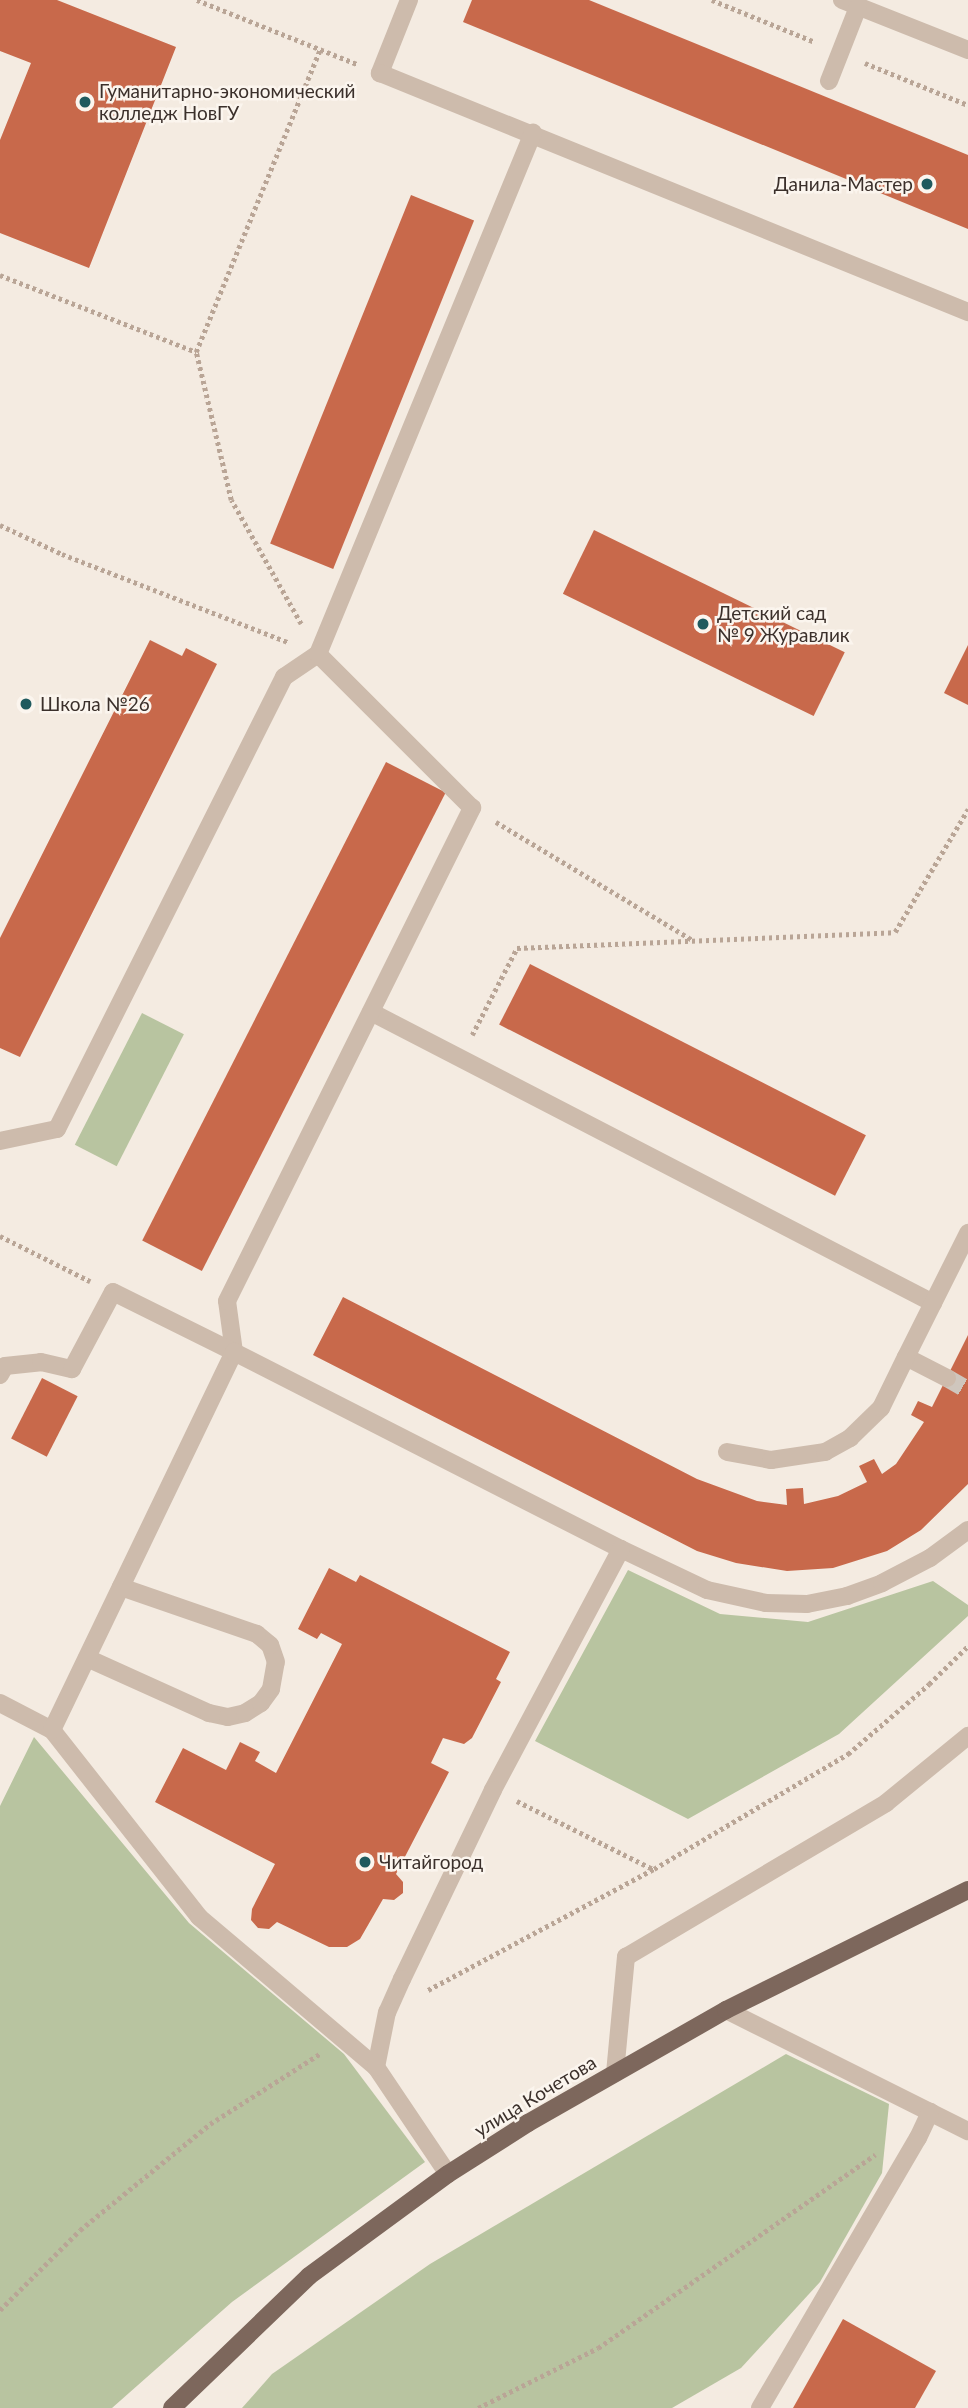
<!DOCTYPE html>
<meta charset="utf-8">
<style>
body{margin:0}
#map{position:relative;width:968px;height:2408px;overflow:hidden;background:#f4ebe1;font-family:Lato,sans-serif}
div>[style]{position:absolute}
.green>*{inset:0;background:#b8c4a0;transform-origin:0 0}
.building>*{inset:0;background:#c8694b;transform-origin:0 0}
.minor-tunnel>*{height:18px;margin-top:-9px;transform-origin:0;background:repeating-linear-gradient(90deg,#cfc6bd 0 18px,transparent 0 27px)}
.path>*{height:4.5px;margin-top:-2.25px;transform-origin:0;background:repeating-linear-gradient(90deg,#b9a596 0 3.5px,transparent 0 7px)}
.minor>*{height:18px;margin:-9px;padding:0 9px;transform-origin:9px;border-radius:9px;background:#cdbbac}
.major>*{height:18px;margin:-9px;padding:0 9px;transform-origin:9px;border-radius:9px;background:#7d675c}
.dots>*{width:19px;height:19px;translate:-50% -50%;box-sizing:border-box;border:4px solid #fbf5ee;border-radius:50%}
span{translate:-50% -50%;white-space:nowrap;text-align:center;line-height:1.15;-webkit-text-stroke:5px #fbf5ee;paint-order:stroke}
.poi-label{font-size:19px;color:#3b302b}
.left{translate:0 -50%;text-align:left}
.right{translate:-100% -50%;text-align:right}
.street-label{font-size:19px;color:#3b302b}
</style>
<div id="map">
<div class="green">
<i style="left:142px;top:1013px;width:47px;height:148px;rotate:27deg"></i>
<i style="clip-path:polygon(628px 1570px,720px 1614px,808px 1622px,933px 1581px,968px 1605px,968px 1616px,839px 1734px,688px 1819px,535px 1741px)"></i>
<i style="clip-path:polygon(34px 1737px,189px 1923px,344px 2054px,425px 2162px,232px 2302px,112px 2408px,0 2408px,0 1806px)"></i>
<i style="clip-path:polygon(786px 2054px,889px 2104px,882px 2173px,820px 2282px,741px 2368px,672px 2408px,242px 2408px,272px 2374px,430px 2264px)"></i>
</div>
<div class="building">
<i style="clip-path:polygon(0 0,57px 0,176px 47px,89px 268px,0 233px,0 140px,31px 63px,0 51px)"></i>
<i style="clip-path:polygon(472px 0,589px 0,968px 155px,968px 229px,463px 22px)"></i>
<i style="left:411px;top:195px;width:68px;height:376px;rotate:22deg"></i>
<i style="left:594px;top:530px;width:279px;height:71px;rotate:26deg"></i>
<i style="clip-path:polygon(150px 640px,182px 656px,186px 648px,217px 664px,20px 1057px,0 1048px,0 938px)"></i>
<i style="clip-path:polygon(968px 645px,968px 705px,944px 693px)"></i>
<i style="left:386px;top:762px;width:67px;height:537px;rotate:27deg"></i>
<i style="left:530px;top:964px;width:377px;height:68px;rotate:27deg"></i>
<i style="clip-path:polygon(343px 1297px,697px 1479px,757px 1501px,787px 1505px,786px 1489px,803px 1488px,804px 1504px,838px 1496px,867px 1482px,859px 1466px,874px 1459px,882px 1474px,896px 1464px,924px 1422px,911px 1415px,918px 1401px,932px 1407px,968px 1335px,968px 1484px,921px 1530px,887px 1551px,833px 1568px,787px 1571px,736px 1563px,697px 1551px,313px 1355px)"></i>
<i style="left:42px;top:1378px;width:40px;height:68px;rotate:27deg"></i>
<i style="clip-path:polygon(329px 1568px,356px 1582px,360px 1575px,510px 1652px,496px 1679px,501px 1682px,472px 1738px,464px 1744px,443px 1738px,431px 1763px,449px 1772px,396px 1874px,403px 1882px,403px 1893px,394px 1900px,383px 1899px,360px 1939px,347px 1947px,329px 1947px,277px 1922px,269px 1929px,258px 1928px,251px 1920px,252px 1909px,275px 1864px,155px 1802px,183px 1748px,226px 1770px,240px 1742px,260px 1752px,255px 1761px,276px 1773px,342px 1644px,321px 1633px,317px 1639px,298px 1629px)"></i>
<i style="clip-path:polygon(843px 2319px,936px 2371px,915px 2408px,793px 2408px)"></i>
</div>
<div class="minor-tunnel">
<i style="left:947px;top:1378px;width:24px;rotate:30deg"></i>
</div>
<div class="path">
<i style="left:197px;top:0;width:172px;rotate:21.8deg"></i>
<i style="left:712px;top:0;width:111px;rotate:22.2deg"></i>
<i style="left:865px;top:63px;width:111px;rotate:22.2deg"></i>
<i style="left:0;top:275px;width:211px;rotate:21.4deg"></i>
<i style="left:0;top:525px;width:68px;rotate:25.1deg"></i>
<i style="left:62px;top:554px;width:243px;rotate:21.3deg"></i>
<i style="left:301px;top:624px;width:142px;rotate:-119.4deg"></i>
<i style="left:231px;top:500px;width:152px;rotate:-103.3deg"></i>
<i style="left:196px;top:352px;width:327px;rotate:-67.7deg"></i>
<i style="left:496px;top:822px;width:231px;rotate:31deg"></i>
<i style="left:472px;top:1035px;width:98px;rotate:-62.7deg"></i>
<i style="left:517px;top:948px;width:378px;rotate:-2.4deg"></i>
<i style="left:895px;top:932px;width:143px;rotate:-59.3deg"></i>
<i style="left:0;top:1236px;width:101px;rotate:26.6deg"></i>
<i style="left:517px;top:1801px;width:152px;rotate:26.6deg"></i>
<i style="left:428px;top:1990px;width:256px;rotate:-28.2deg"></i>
<i style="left:654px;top:1869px;width:226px;rotate:-30.7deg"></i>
<i style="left:848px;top:1754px;width:107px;rotate:-40.8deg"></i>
<i style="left:929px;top:1684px;width:54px;rotate:-44.3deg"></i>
<i style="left:0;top:2310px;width:113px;rotate:-45deg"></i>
<i style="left:80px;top:2230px;width:168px;rotate:-39.2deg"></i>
<i style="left:210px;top:2124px;width:132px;rotate:-32.6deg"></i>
<i style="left:478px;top:2408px;width:134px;rotate:-26.6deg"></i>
<i style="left:598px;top:2348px;width:338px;rotate:-34.9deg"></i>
</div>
<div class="minor">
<i style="left:409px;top:0;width:79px;rotate:111.7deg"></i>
<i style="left:380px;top:73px;width:635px;rotate:22.12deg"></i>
<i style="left:842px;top:0;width:136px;rotate:21.6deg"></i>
<i style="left:829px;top:81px;width:79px;rotate:-68.6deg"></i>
<i style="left:371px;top:1012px;width:633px;rotate:27.37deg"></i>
<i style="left:0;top:1141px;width:58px;rotate:-11.9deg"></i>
<i style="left:57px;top:1129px;width:506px;rotate:-63.33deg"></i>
<i style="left:284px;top:677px;width:41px;rotate:-34.1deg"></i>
<i style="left:318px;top:654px;width:564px;rotate:-67.58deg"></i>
<i style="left:234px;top:1352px;width:51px;rotate:-97.8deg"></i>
<i style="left:227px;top:1301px;width:551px;rotate:-63.57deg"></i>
<i style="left:472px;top:808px;width:218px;rotate:-135deg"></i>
<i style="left:0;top:1375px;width:10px;rotate:-61deg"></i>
<i style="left:5px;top:1366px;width:36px;rotate:-6deg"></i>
<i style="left:41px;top:1362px;width:32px;rotate:13deg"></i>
<i style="left:72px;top:1369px;width:87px;rotate:-62deg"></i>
<i style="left:113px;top:1292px;width:135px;rotate:26.4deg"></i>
<i style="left:947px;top:1378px;width:46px;rotate:-152.9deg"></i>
<i style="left:906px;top:1357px;width:139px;rotate:-63.4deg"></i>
<i style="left:727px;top:1452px;width:45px;rotate:10.3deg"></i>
<i style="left:771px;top:1460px;width:55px;rotate:-8.4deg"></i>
<i style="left:825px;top:1452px;width:29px;rotate:-29deg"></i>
<i style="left:850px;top:1438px;width:43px;rotate:-44.1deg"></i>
<i style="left:881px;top:1408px;width:57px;rotate:-63.9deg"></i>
<i style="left:621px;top:1549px;width:95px;rotate:25.5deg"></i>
<i style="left:707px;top:1590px;width:60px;rotate:12.4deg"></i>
<i style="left:766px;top:1603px;width:41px;rotate:1.4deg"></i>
<i style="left:807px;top:1604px;width:41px;rotate:-11.3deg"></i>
<i style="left:847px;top:1596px;width:37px;rotate:-20deg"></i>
<i style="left:882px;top:1583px;width:54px;rotate:-27.5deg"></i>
<i style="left:930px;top:1558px;width:47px;rotate:-36.4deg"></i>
<i style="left:87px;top:1658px;width:134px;rotate:24.3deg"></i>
<i style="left:209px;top:1713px;width:19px;rotate:12deg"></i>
<i style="left:228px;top:1717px;width:17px;rotate:-13deg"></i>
<i style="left:245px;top:1713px;width:19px;rotate:-32deg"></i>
<i style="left:261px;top:1703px;width:17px;rotate:-54deg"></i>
<i style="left:271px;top:1689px;width:27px;rotate:-80deg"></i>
<i style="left:276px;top:1662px;width:18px;rotate:-109deg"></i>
<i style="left:270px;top:1645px;width:17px;rotate:-140deg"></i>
<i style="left:257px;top:1634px;width:144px;rotate:-160.9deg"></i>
<i style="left:0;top:1703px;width:59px;rotate:27.4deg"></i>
<i style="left:52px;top:1730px;width:238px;rotate:51.8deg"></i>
<i style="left:199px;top:1917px;width:232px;rotate:40.3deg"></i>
<i style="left:376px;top:2067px;width:129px;rotate:56.1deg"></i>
<i style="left:52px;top:1730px;width:420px;rotate:-64.3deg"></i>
<i style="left:234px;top:1352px;width:434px;rotate:27deg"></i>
<i style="left:621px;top:1549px;width:273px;rotate:118deg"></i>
<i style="left:493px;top:1790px;width:210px;rotate:115.7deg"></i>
<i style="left:402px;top:1979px;width:36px;rotate:114deg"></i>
<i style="left:387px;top:2012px;width:56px;rotate:101.3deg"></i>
<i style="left:726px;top:2010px;width:271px;rotate:26.6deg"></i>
<i style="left:615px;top:2073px;width:117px;rotate:-84.6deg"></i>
<i style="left:626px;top:1957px;width:302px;rotate:-30.6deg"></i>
<i style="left:886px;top:1803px;width:106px;rotate:-39.3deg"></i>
<i style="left:760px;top:2408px;width:313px;rotate:-59.7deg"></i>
<i style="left:918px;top:2138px;width:29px;rotate:-65deg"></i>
</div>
<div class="major">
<i style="left:172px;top:2408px;width:190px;rotate:-43.9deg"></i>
<i style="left:309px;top:2276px;width:172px;rotate:-36.3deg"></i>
<i style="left:448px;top:2174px;width:95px;rotate:-32.5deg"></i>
<i style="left:528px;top:2123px;width:228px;rotate:-29.7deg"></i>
<i style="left:726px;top:2010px;width:270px;rotate:-26.4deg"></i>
</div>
<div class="dots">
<i style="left:85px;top:102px;background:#1f5a5e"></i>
<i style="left:927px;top:184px;background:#1f5a5e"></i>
<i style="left:703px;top:624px;background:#1f5a5e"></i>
<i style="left:26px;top:704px;background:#1f5a5e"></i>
<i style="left:365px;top:1862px;background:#1f5a5e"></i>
</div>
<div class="poi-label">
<span class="left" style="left:99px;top:102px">Гуманитарно-экономический<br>колледж НовГУ</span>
<span class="right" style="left:913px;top:184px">Данила-Мастер</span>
<span class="left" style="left:717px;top:624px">Детский сад<br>№ 9 Журавлик</span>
<span class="left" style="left:40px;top:704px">Школа №26</span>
<span class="left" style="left:379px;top:1862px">Читайгород</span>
</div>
<div class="street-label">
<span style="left:535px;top:2096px;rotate:-31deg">улица Кочетова</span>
</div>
</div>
